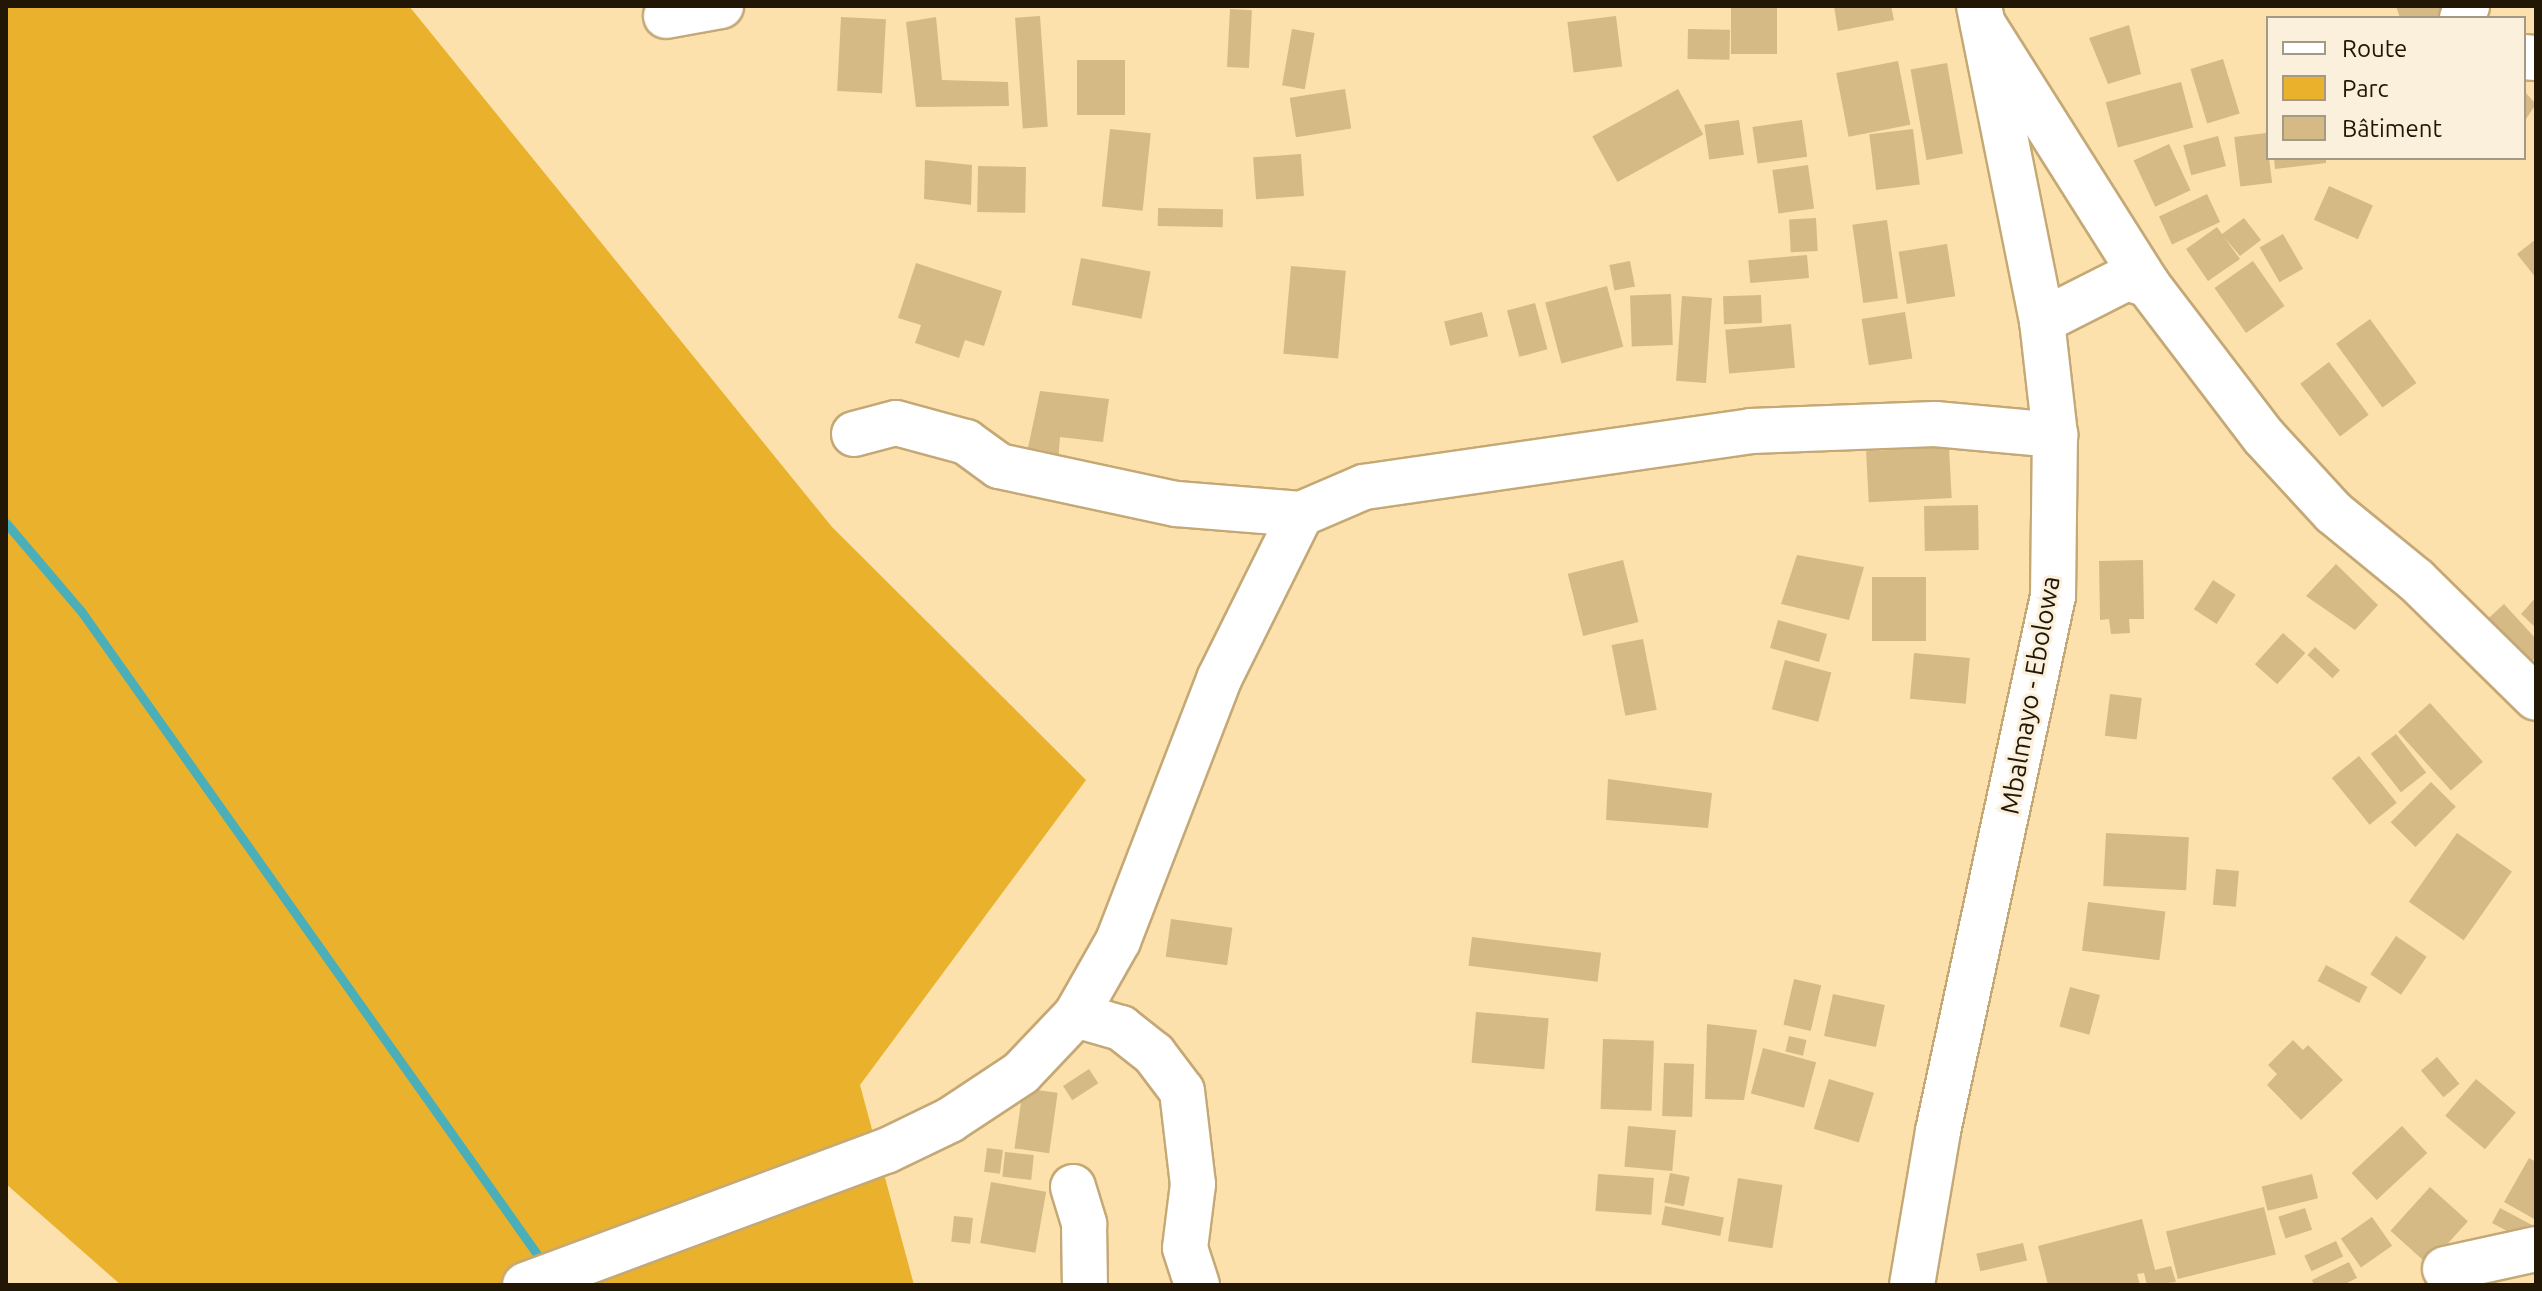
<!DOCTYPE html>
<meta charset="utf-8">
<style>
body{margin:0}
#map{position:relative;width:2542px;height:1291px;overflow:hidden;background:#fde1ac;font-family:Ubuntu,sans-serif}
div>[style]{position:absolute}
.green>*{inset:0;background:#e9b12c}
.stream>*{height:9px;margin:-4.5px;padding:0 4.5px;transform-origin:4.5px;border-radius:4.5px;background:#4aafb9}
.building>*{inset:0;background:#d5ba86;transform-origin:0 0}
.roads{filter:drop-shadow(2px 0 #c4a976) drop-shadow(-2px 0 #c4a976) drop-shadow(0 2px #c4a976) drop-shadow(0 -2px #c4a976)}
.minor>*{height:44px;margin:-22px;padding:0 22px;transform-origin:22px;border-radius:22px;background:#fff}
.major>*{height:44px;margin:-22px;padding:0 22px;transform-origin:22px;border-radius:22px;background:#fff}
.highway>*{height:44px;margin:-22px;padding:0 22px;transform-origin:22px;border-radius:22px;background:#fff}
span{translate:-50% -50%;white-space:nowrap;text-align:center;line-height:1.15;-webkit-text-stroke:6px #fbf0db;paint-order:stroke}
.street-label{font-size:26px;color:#211704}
.frame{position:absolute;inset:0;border:8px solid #211704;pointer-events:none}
.legend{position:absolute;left:2266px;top:16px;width:260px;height:144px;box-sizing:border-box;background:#fbf0db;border:2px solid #a49985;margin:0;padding:10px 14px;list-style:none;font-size:24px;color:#211704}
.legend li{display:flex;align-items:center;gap:16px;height:40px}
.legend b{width:40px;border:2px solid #a49985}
</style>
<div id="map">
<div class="green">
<i style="clip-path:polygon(6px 6px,409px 6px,832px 527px,1086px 780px,860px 1085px,914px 1285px,121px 1285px,6px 1184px)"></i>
</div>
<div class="stream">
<i style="left:6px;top:523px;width:116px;rotate:49.6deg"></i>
<i style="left:81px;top:611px;width:800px;rotate:54.66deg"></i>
</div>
<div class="building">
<i style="left:1731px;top:6px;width:46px;height:48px"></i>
<i style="clip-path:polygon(1834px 6px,1891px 6px,1894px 20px,1838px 31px)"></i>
<i style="clip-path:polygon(2396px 6px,2449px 6px,2453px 18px,2400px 18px)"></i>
<i style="left:1230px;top:9px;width:22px;height:58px;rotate:3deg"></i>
<i style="left:1040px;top:16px;width:111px;height:25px;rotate:86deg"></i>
<i style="left:1616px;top:16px;width:51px;height:49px;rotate:83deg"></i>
<i style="left:841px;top:17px;width:45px;height:74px;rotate:3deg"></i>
<i style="clip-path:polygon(936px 17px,942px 80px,1008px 82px,1009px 106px,916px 107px,906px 22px)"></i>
<i style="clip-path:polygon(2129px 25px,2141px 74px,2108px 84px,2089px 38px)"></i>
<i style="left:1292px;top:29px;width:23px;height:57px;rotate:10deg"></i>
<i style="left:1688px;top:29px;width:42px;height:30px;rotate:1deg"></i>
<i style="left:2223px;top:59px;width:57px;height:34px;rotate:73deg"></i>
<i style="left:1125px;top:60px;width:55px;height:48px;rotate:90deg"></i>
<i style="left:1898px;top:61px;width:65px;height:63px;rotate:79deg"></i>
<i style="left:1947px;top:63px;width:92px;height:37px;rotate:80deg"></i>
<i style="left:2181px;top:82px;width:47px;height:78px;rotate:75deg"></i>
<i style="left:1345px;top:89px;width:40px;height:56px;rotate:81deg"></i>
<i style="left:1678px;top:89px;width:52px;height:98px;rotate:61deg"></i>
<i style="clip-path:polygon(2524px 91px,2536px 104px,2524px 122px)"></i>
<i style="left:1739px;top:120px;width:35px;height:35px;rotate:82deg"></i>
<i style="left:1802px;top:120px;width:37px;height:50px;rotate:82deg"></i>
<i style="left:1110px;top:129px;width:41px;height:78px;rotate:6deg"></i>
<i style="left:1913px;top:129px;width:56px;height:44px;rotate:83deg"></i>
<i style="left:2266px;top:133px;width:50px;height:32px;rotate:83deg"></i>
<i style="left:2218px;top:136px;width:31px;height:36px;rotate:75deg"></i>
<i style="left:2169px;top:144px;width:51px;height:39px;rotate:65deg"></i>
<i style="left:1301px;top:154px;width:42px;height:48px;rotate:86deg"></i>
<i style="clip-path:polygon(2274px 158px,2326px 158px,2326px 163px,2275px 169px)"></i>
<i style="clip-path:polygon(925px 160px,972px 165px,971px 205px,924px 199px)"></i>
<i style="left:1808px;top:165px;width:44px;height:36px;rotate:82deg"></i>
<i style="left:978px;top:166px;width:48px;height:46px;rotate:1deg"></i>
<i style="left:2329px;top:186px;width:48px;height:37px;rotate:24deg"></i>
<i style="left:2207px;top:194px;width:31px;height:53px;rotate:65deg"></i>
<i style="left:1158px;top:208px;width:65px;height:18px;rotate:1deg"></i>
<i style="left:1816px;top:218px;width:33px;height:27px;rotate:87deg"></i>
<i style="clip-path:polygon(2244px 218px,2261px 240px,2240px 256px,2224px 237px,2240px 259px,2208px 281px,2186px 249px,2217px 227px,2222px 234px)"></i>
<i style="left:1887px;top:220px;width:79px;height:35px;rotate:82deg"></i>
<i style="left:2283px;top:234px;width:40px;height:27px;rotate:60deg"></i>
<i style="clip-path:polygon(2536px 239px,2536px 278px,2517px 254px)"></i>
<i style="left:1947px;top:244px;width:53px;height:49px;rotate:81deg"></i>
<i style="left:1807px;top:255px;width:23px;height:59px;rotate:85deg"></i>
<i style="left:1081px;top:258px;width:71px;height:48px;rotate:11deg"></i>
<i style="left:1630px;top:261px;width:26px;height:21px;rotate:79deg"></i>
<i style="left:2253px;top:261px;width:55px;height:47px;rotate:55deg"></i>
<i style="clip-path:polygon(916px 263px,1002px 291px,984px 346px,965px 340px,959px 358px,915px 343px,921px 325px,898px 318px)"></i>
<i style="left:1291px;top:266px;width:55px;height:88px;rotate:5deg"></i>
<i style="left:1607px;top:286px;width:63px;height:64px;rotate:75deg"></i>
<i style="left:1671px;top:294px;width:51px;height:41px;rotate:88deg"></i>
<i style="left:1761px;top:295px;width:28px;height:38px;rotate:88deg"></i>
<i style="left:1682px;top:296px;width:30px;height:85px;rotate:4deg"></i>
<i style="left:1535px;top:303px;width:48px;height:29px;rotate:75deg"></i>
<i style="left:1482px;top:312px;width:25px;height:39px;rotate:76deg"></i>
<i style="left:1905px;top:312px;width:47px;height:44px;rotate:81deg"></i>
<i style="left:2370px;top:319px;width:79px;height:42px;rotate:54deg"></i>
<i style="left:1791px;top:324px;width:44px;height:66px;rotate:85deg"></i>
<i style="left:2329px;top:362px;width:66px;height:36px;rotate:53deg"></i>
<i style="clip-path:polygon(1040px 391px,1109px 399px,1103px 442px,1060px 437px,1058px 463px,1025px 462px)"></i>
<i style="left:1949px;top:447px;width:51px;height:83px;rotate:87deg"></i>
<i style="left:1978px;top:505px;width:45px;height:54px;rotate:89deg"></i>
<i style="clip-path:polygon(1797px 555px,1864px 567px,1849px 620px,1781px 604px)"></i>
<i style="left:1623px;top:560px;width:64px;height:57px;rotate:76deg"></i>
<i style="clip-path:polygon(2143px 560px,2144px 619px,2129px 619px,2130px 633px,2111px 634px,2109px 619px,2100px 620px,2099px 561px)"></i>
<i style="clip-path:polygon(2336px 564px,2378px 605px,2355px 630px,2306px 596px)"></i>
<i style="left:1872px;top:577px;width:54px;height:64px"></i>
<i style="left:2213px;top:580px;width:27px;height:35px;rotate:33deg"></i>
<i style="clip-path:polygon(2536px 597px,2536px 628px,2521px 614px)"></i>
<i style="clip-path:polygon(2504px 604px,2536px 639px,2536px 657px,2522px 670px,2481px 625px)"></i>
<i style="left:1778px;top:620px;width:51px;height:29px;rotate:16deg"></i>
<i style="left:2283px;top:633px;width:30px;height:42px;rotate:42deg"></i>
<i style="left:1643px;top:639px;width:72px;height:32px;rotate:79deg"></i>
<i style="left:2315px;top:647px;width:34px;height:11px;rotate:43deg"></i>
<i style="left:1914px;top:653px;width:56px;height:46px;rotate:5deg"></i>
<i style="left:1785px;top:660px;width:48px;height:51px;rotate:15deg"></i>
<i style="left:2110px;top:694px;width:32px;height:42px;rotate:7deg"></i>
<i style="left:2430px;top:703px;width:79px;height:43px;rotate:48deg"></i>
<i style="left:2396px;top:734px;width:49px;height:32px;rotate:52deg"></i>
<i style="left:2359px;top:756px;width:60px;height:35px;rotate:51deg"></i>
<i style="clip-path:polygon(1608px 779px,1712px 793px,1708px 828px,1606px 820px)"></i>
<i style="left:2431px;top:782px;width:35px;height:57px;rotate:45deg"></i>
<i style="left:2106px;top:833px;width:83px;height:53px;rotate:3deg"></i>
<i style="left:2457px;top:833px;width:67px;height:84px;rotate:35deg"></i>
<i style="left:2216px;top:869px;width:23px;height:36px;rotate:5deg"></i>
<i style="left:2088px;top:902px;width:78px;height:49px;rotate:7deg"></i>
<i style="left:1171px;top:919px;width:62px;height:38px;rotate:8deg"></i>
<i style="left:2396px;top:936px;width:37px;height:46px;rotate:34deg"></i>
<i style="left:1472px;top:937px;width:130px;height:29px;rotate:7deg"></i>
<i style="left:2326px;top:965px;width:47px;height:18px;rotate:28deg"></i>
<i style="left:1794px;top:979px;width:28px;height:47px;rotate:13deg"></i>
<i style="left:2070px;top:987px;width:31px;height:41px;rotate:15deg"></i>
<i style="left:1833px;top:994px;width:53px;height:43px;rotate:12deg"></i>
<i style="left:1476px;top:1012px;width:73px;height:51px;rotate:5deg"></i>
<i style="clip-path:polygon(1707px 1024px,1757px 1030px,1744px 1100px,1705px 1099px)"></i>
<i style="left:1789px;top:1036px;width:18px;height:16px;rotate:13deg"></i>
<i style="left:1603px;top:1039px;width:51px;height:70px;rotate:2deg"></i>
<i style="clip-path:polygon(2293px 1040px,2303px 1050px,2308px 1045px,2343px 1080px,2301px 1120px,2267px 1085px,2277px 1074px,2268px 1065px)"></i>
<i style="left:1763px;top:1048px;width:55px;height:47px;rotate:15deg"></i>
<i style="left:2437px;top:1057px;width:35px;height:21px;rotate:50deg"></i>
<i style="left:1664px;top:1063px;width:30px;height:53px;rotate:2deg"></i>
<i style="left:1089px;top:1069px;width:17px;height:31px;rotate:57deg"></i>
<i style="left:1829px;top:1079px;width:47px;height:52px;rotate:17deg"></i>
<i style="left:2476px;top:1079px;width:52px;height:48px;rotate:40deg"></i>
<i style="left:1023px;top:1088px;width:35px;height:61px;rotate:8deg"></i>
<i style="left:1628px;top:1126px;width:48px;height:41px;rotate:5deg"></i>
<i style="left:2402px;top:1126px;width:37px;height:69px;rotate:47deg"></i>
<i style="left:987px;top:1148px;width:16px;height:24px;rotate:7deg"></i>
<i style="left:1005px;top:1152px;width:29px;height:25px;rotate:6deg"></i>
<i style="clip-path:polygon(2529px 1158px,2536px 1162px,2536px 1220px,2504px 1202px)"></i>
<i style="left:1670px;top:1173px;width:20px;height:30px;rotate:11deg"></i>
<i style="left:1598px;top:1174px;width:56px;height:37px;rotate:4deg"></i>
<i style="left:2312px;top:1174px;width:25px;height:52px;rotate:76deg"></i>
<i style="left:1738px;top:1178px;width:45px;height:64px;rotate:9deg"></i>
<i style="left:991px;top:1182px;width:56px;height:62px;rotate:10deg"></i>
<i style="left:2430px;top:1187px;width:51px;height:59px;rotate:42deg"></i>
<i style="left:1665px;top:1206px;width:60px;height:19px;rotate:11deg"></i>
<i style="left:2264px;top:1207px;width:49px;height:101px;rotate:76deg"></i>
<i style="left:2305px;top:1208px;width:23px;height:28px;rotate:72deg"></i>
<i style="left:2500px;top:1208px;width:41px;height:17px;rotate:28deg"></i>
<i style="left:954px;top:1216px;width:19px;height:26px;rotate:6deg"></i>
<i style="left:2372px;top:1217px;width:35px;height:38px;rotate:55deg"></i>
<i style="clip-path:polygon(2142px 1219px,2155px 1270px,2171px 1266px,2176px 1282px,2147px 1285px,2144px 1273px,2137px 1274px,2140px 1285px,2048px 1285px,2038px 1246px)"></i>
<i style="left:2336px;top:1241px;width:17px;height:35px;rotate:65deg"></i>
<i style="left:2023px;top:1243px;width:18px;height:48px;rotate:77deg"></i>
<i style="clip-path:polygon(2349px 1262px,2357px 1278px,2343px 1285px,2314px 1285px,2312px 1280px)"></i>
</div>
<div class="roads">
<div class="minor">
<i style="left:666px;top:16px;width:56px;rotate:-10.3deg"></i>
<i style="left:2462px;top:18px;width:13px;rotate:-67deg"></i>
<i style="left:2524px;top:57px;width:12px;rotate:5deg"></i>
<i style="left:854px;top:434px;width:43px;rotate:-14.7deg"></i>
<i style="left:896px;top:423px;width:73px;rotate:15.2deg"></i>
<i style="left:966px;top:442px;width:41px;rotate:36deg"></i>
<i style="left:999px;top:466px;width:182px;rotate:12.1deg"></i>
<i style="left:1177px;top:504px;width:124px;rotate:4.6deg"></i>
<i style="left:1076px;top:1015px;width:47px;rotate:16.1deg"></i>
<i style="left:1121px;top:1028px;width:42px;rotate:38.2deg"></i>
<i style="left:1154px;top:1054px;width:46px;rotate:52.9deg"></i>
<i style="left:1182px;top:1091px;width:94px;rotate:83.3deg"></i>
<i style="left:1193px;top:1184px;width:64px;rotate:97.1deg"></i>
<i style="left:1185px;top:1248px;width:39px;rotate:72deg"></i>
<i style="left:1073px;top:1187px;width:39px;rotate:73deg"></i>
<i style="left:1084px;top:1224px;width:61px;rotate:89.1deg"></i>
<i style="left:2445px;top:1269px;width:93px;rotate:-12.4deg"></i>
<i style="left:525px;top:1285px;width:385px;rotate:-20.4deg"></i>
<i style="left:886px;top:1151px;width:71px;rotate:-25.8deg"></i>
<i style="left:950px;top:1120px;width:85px;rotate:-33.5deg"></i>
<i style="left:1021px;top:1073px;width:80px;rotate:-46.5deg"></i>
<i style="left:1076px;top:1015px;width:85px;rotate:-60.4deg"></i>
<i style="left:1118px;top:941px;width:281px;rotate:-68.9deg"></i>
<i style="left:1219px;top:679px;width:184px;rotate:-63.6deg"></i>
<i style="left:1301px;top:514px;width:69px;rotate:-23.2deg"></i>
<i style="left:1364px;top:487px;width:391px;rotate:-8.2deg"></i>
<i style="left:1751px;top:431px;width:184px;rotate:-2.2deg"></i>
<i style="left:1935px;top:424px;width:121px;rotate:5.2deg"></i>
</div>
<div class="major">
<i style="left:1983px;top:24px;width:309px;rotate:57.7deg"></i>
<i style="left:2148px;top:285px;width:191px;rotate:52.7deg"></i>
<i style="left:2264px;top:437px;width:103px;rotate:47.4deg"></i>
<i style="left:2334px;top:513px;width:106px;rotate:39.3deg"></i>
<i style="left:2416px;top:580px;width:168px;rotate:44.5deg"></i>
</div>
<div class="highway">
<i style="left:2042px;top:321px;width:95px;rotate:-26.8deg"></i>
<i style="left:2127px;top:278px;width:22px;rotate:18deg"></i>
<i style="left:1912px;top:1285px;width:156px;rotate:-80.4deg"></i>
<i style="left:1938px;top:1131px;width:547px;rotate:-77.87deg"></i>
<i style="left:2053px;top:596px;width:161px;rotate:-89.3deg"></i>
<i style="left:2055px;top:435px;width:115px;rotate:-96.5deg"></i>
<i style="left:2042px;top:321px;width:321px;rotate:-101.3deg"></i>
</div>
</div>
<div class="street-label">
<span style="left:2030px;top:695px;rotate:-80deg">Mbalmayo - Ebolowa</span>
</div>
<div class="frame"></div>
<ul class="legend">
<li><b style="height:10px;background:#fff"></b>Route</li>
<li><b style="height:22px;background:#e9b12c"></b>Parc</li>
<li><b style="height:22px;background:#d5ba86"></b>Bâtiment</li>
</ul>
</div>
